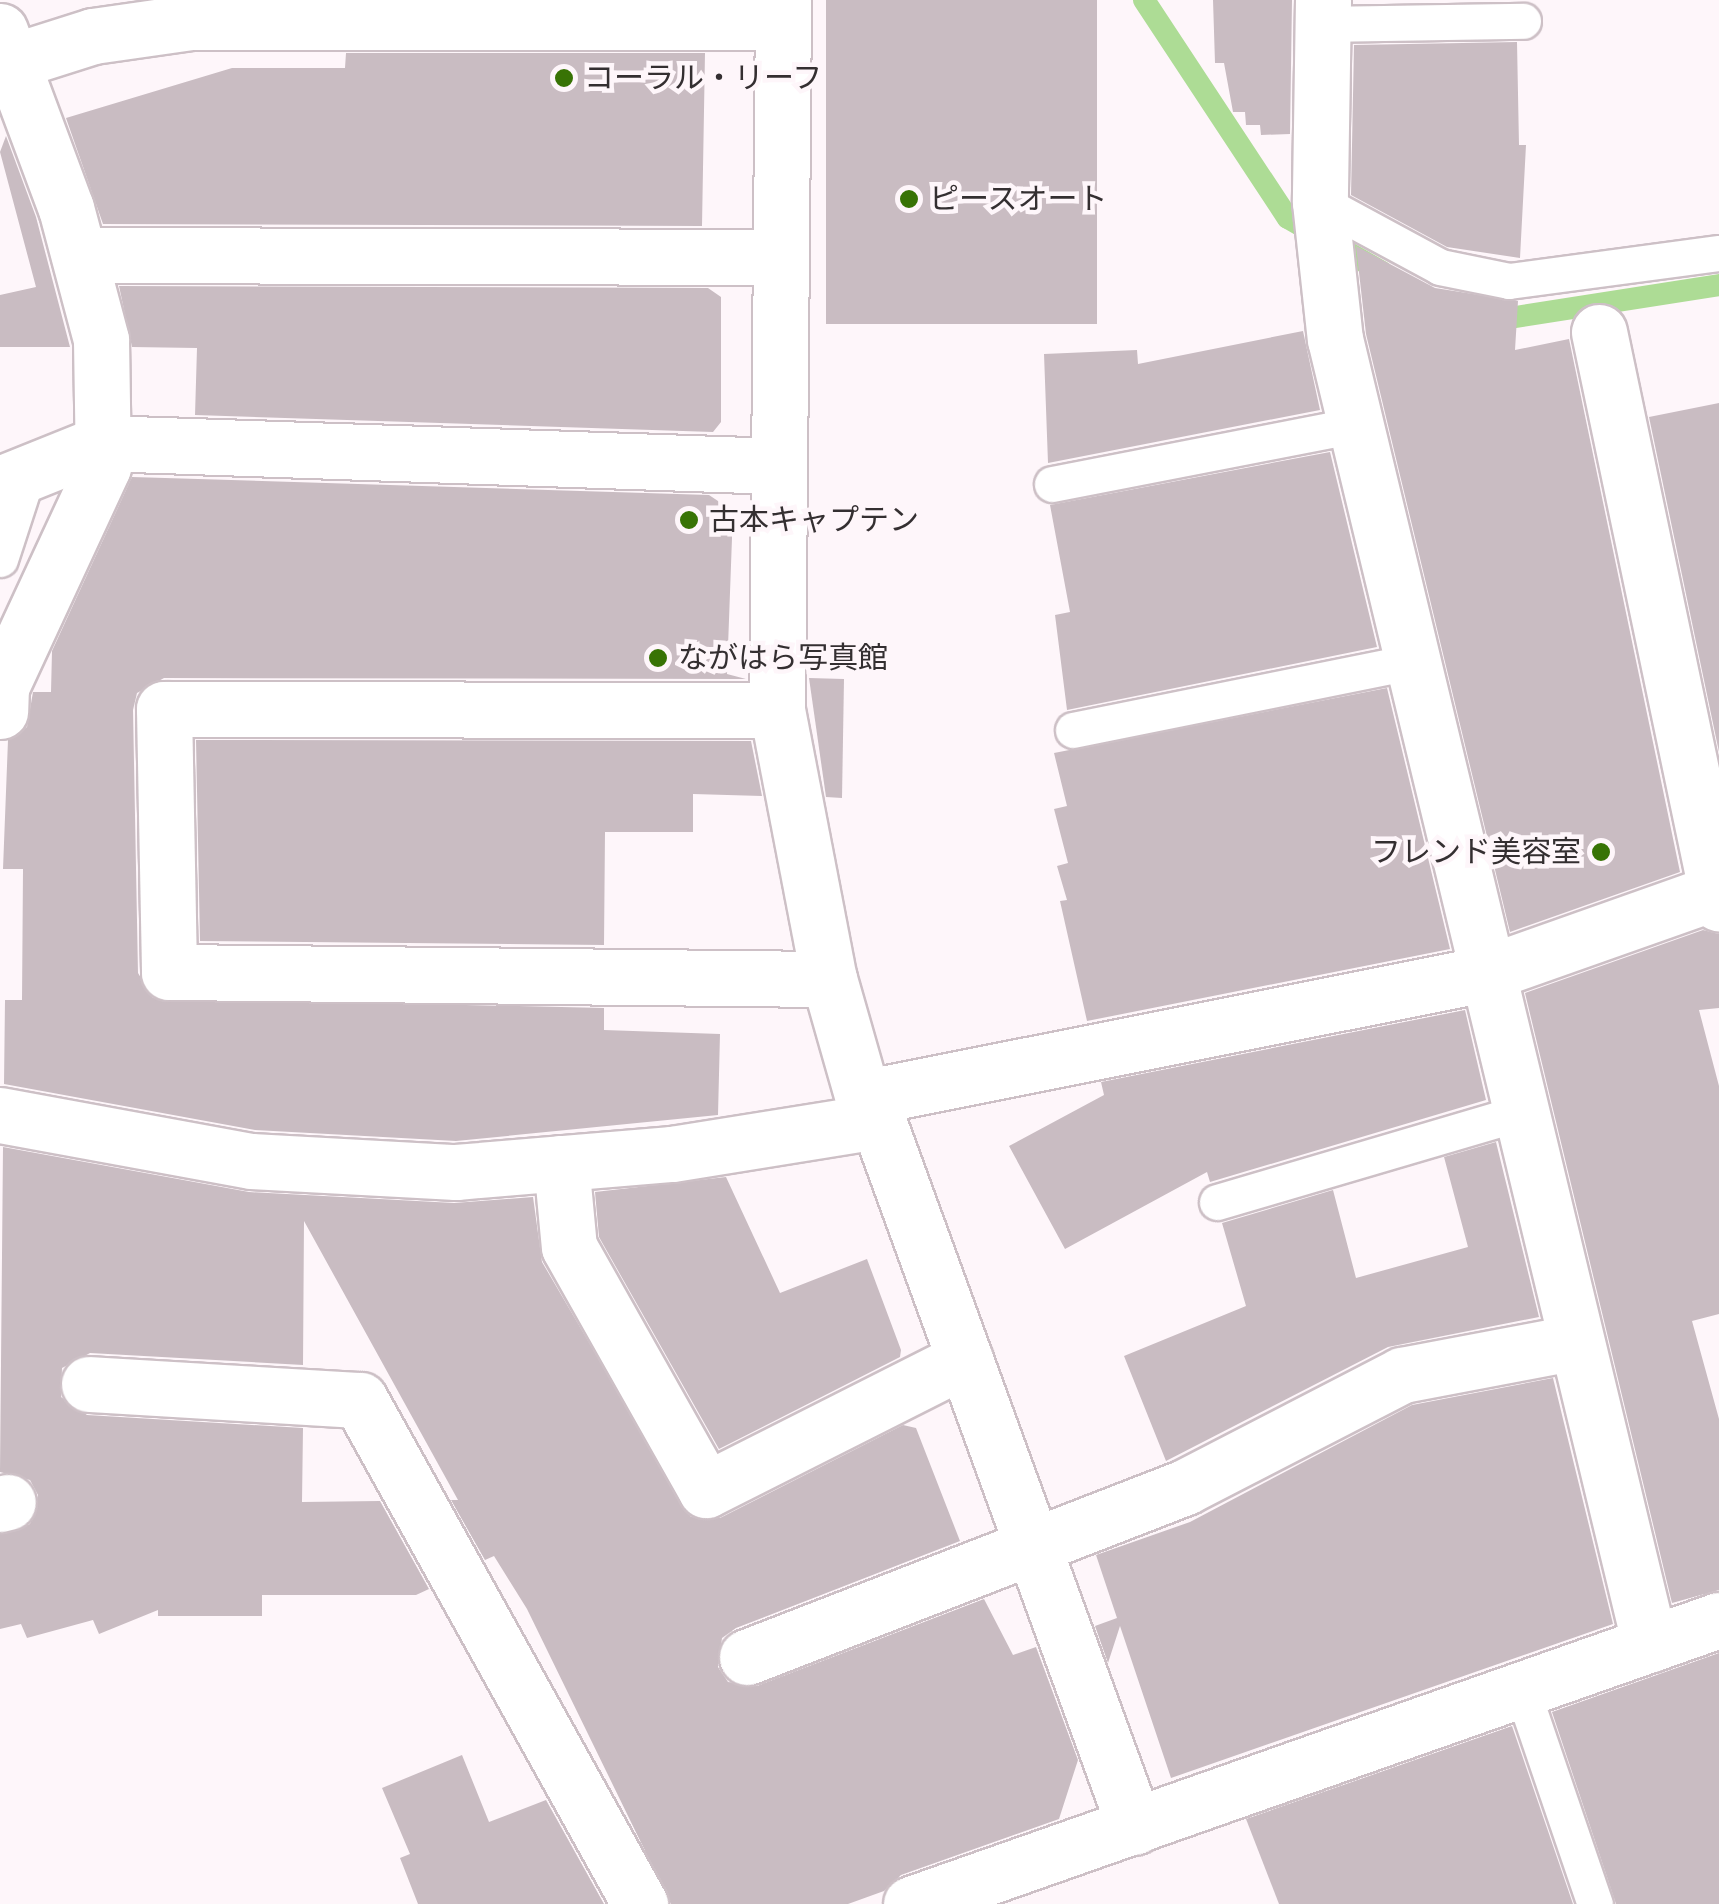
<!DOCTYPE html>
<meta charset="utf-8">
<style>
body{margin:0}
#map{position:relative;width:1719px;height:1904px;overflow:hidden;background:#fef6fa;font-family:Karla,"Noto Sans JP",sans-serif}
div>[style]{position:absolute}
.stream>*{height:22px;margin:-11px;padding:0 11px;transform-origin:11px;border-radius:11px;background:#addc95}
.building>*{inset:0;background:#c9bcc2;transform-origin:0 0}
.roads{filter:drop-shadow(2px 0 #cdc0c6) drop-shadow(-2px 0 #cdc0c6) drop-shadow(0 2px #cdc0c6) drop-shadow(0 -2px #cdc0c6)}
.service>*{height:35px;margin:-17.5px;padding:0 17.5px;transform-origin:17.5px;border-radius:17.5px;background:#fff}
.minor>*{height:55px;margin:-27.5px;padding:0 27.5px;transform-origin:27.5px;border-radius:27.5px;background:#fff}
.dots>*{width:28px;height:28px;translate:-50% -50%;box-sizing:border-box;border:5px solid #fef6fa;border-radius:50%}
span{translate:-50% -50%;white-space:nowrap;text-align:center;line-height:1.15;-webkit-text-stroke:9px #fef6fa;paint-order:stroke}
.poi-label{font-size:30px;color:#342f31}
.left{translate:0 -50%;text-align:left}
.right{translate:-100% -50%;text-align:right}
</style>
<div id="map">
<div class="stream">
<i style="left:1144px;top:0;width:261px;rotate:56.6deg"></i>
<i style="left:1288px;top:218px;width:108px;rotate:29.9deg"></i>
<i style="left:1490px;top:321px;width:232px;rotate:-8.9deg"></i>
</div>
<div class="building">
<i style="left:826px;top:0;width:271px;height:324px"></i>
<i style="clip-path:polygon(1213px 0,1292px 0,1290px 134px,1261px 135px,1260px 125px,1246px 125px,1245px 112px,1233px 112px,1224px 63px,1215px 63px)"></i>
<i style="clip-path:polygon(1517px 42px,1519px 145px,1526px 145px,1520px 258px,1447px 247px,1351px 195px,1354px 45px)"></i>
<i style="clip-path:polygon(346px 53px,705px 53px,702px 226px,103px 224px,66px 118px,232px 68px,345px 68px)"></i>
<i style="clip-path:polygon(6px 136px,36px 217px,70px 347px,0 347px,0 295px,36px 287px,0 152px)"></i>
<i style="clip-path:polygon(1356px 246px,1435px 288px,1518px 301px,1515px 350px,1569px 339px,1680px 872px,1510px 932px,1366px 334px)"></i>
<i style="clip-path:polygon(119px 286px,708px 288px,721px 297px,721px 422px,713px 432px,195px 415px,197px 348px,132px 347px)"></i>
<i style="clip-path:polygon(1303px 331px,1320px 410px,1048px 463px,1044px 354px,1137px 350px,1138px 364px)"></i>
<i style="clip-path:polygon(1719px 403px,1719px 752px,1649px 417px)"></i>
<i style="clip-path:polygon(1330px 452px,1377px 647px,1067px 710px,1055px 615px,1070px 612px,1050px 505px)"></i>
<i style="clip-path:polygon(132px 477px,709px 495px,733px 511px,727px 674px,746px 679px,164px 678px,137px 693px,133px 710px,138px 973px,153px 998px,604px 1008px,604px 1030px,720px 1034px,718px 1115px,456px 1141px,255px 1130px,4px 1084px,5px 1000px,22px 1000px,23px 869px,3px 869px,8px 740px,27px 727px,33px 692px,51px 692px,52px 651px)"></i>
<i style="clip-path:polygon(809px 678px,844px 679px,842px 798px,826px 797px)"></i>
<i style="clip-path:polygon(1387px 688px,1450px 949px,1087px 1021px,1060px 901px,1067px 900px,1057px 866px,1068px 863px,1054px 809px,1067px 806px,1054px 753px)"></i>
<i style="clip-path:polygon(196px 740px,751px 741px,762px 796px,693px 794px,693px 832px,605px 832px,604px 945px,200px 941px)"></i>
<i style="clip-path:polygon(1703px 930px,1719px 934px,1719px 1008px,1699px 1010px,1719px 1086px,1719px 1314px,1692px 1321px,1719px 1419px,1719px 1590px,1672px 1603px,1525px 993px)"></i>
<i style="clip-path:polygon(1465px 1010px,1486px 1100px,1210px 1182px,1207px 1172px,1065px 1249px,1009px 1146px,1104px 1095px,1101px 1082px)"></i>
<i style="clip-path:polygon(1496px 1142px,1539px 1317px,1388px 1347px,1166px 1461px,1124px 1356px,1246px 1306px,1222px 1223px,1333px 1190px,1356px 1278px,1468px 1247px,1444px 1157px)"></i>
<i style="clip-path:polygon(3px 1147px,249px 1192px,454px 1203px,533px 1197px,542px 1262px,691px 1517px,720px 1518px,903px 1425px,916px 1428px,960px 1541px,736px 1628px,722px 1638px,718px 1667px,728px 1682px,757px 1686px,984px 1599px,1013px 1655px,1036px 1647px,1078px 1760px,1059px 1819px,901px 1875px,884px 1891px,848px 1904px,671px 1904px,527px 1609px,494px 1556px,485px 1560px,451px 1500px,458px 1500px,304px 1221px,303px 1365px,90px 1353px,62px 1368px,61px 1397px,87px 1415px,303px 1428px,302px 1502px,380px 1501px,429px 1589px,416px 1595px,262px 1595px,262px 1616px,158px 1616px,158px 1610px,99px 1634px,93px 1620px,27px 1638px,21px 1624px,0 1629px,0 1534px,30px 1524px,38px 1495px,30px 1480px,0 1472px)"></i>
<i style="clip-path:polygon(726px 1177px,780px 1293px,867px 1259px,901px 1350px,900px 1357px,719px 1449px,599px 1237px,595px 1192px)"></i>
<i style="clip-path:polygon(1553px 1378px,1613px 1624px,1171px 1778px,1120px 1626px,1108px 1663px,1095px 1626px,1117px 1618px,1096px 1555px,1190px 1522px,1412px 1405px)"></i>
<i style="clip-path:polygon(1719px 1653px,1719px 1904px,1616px 1904px,1552px 1712px)"></i>
<i style="clip-path:polygon(1512px 1726px,1573px 1904px,1279px 1904px,1246px 1819px)"></i>
<i style="clip-path:polygon(462px 1755px,489px 1822px,546px 1800px,604px 1904px,418px 1904px,400px 1858px,410px 1854px,382px 1788px)"></i>
</div>
<div class="roads">
<div class="service">
<i style="left:1323px;top:24px;width:200px;rotate:-0.9deg"></i>
<i style="left:1320px;top:202px;width:136px;rotate:28.4deg"></i>
<i style="left:1440px;top:267px;width:70px;rotate:11.5deg"></i>
<i style="left:1509px;top:281px;width:212px;rotate:-7.6deg"></i>
<i style="left:1052px;top:484px;width:309px;rotate:-11deg"></i>
<i style="left:0;top:559px;width:90px;rotate:-72deg"></i>
<i style="left:1073px;top:730px;width:345px;rotate:-11.4deg"></i>
<i style="left:1217px;top:1202px;width:315px;rotate:-16.4deg"></i>
<i style="left:1522px;top:1690px;width:226px;rotate:71.2deg"></i>
</div>
<div class="minor">
<i style="left:783px;top:0;width:710px;rotate:90.48deg"></i>
<i style="left:777px;top:710px;width:274px;rotate:79.1deg"></i>
<i style="left:829px;top:979px;width:124px;rotate:74.1deg"></i>
<i style="left:863px;top:1098px;width:27px;rotate:57deg"></i>
<i style="left:878px;top:1121px;width:751px;rotate:70deg"></i>
<i style="left:1323px;top:0;width:202px;rotate:90.9deg"></i>
<i style="left:1320px;top:202px;width:138px;rotate:83.8deg"></i>
<i style="left:1335px;top:339px;width:1343px;rotate:76.44deg"></i>
<i style="left:0;top:31px;width:189px;rotate:69.6deg"></i>
<i style="left:66px;top:208px;width:137px;rotate:75.1deg"></i>
<i style="left:101px;top:340px;width:127px;rotate:89.1deg"></i>
<i style="left:103px;top:467px;width:242px;rotate:114.9deg"></i>
<i style="left:1px;top:687px;width:24px;rotate:92deg"></i>
<i style="left:11px;top:62px;width:86px;rotate:-17.6deg"></i>
<i style="left:93px;top:36px;width:99px;rotate:-8.1deg"></i>
<i style="left:191px;top:22px;width:592px"></i>
<i style="left:79px;top:255px;width:702px;rotate:0.16deg"></i>
<i style="left:1599px;top:332px;width:584px;rotate:78.15deg"></i>
<i style="left:0;top:484px;width:110px;rotate:-21.9deg"></i>
<i style="left:102px;top:443px;width:677px;rotate:1.95deg"></i>
<i style="left:777px;top:710px;width:613px;rotate:-179.91deg"></i>
<i style="left:164px;top:709px;width:263px;rotate:88.9deg"></i>
<i style="left:169px;top:972px;width:660px;rotate:0.61deg"></i>
<i style="left:863px;top:1098px;width:633px;rotate:-11.29deg"></i>
<i style="left:1484px;top:974px;width:249px;rotate:-19.5deg"></i>
<i style="left:0;top:1115px;width:255px;rotate:10.4deg"></i>
<i style="left:251px;top:1161px;width:205px;rotate:3.1deg"></i>
<i style="left:456px;top:1172px;width:217px;rotate:-4.8deg"></i>
<i style="left:672px;top:1154px;width:209px;rotate:-9.1deg"></i>
<i style="left:561px;top:1163px;width:84px;rotate:84.6deg"></i>
<i style="left:569px;top:1247px;width:279px;rotate:60.6deg"></i>
<i style="left:706px;top:1490px;width:290px;rotate:-26.8deg"></i>
<i style="left:89px;top:1384px;width:271px;rotate:3.4deg"></i>
<i style="left:360px;top:1400px;width:577px;rotate:60.95deg"></i>
<i style="left:0;top:1504px;width:8px;rotate:-14deg"></i>
<i style="left:747px;top:1657px;width:470px;rotate:-21.2deg"></i>
<i style="left:1185px;top:1487px;width:244px;rotate:-27.3deg"></i>
<i style="left:1402px;top:1375px;width:177px;rotate:-10.7deg"></i>
<i style="left:911px;top:1904px;width:856px;rotate:-19.37deg"></i>
</div>
</div>
<div class="dots">
<i style="left:564px;top:78px;background:#387305"></i>
<i style="left:909px;top:199px;background:#387305"></i>
<i style="left:689px;top:520px;background:#387305"></i>
<i style="left:658px;top:658px;background:#387305"></i>
<i style="left:1601px;top:852px;background:#387305"></i>
</div>
<div class="poi-label">
<span class="left" style="left:584px;top:78px">コーラル・リーフ</span>
<span class="left" style="left:929px;top:199px">ピースオート</span>
<span class="left" style="left:709px;top:520px">古本キャプテン</span>
<span class="left" style="left:678px;top:658px">ながはら写真館</span>
<span class="right" style="left:1581px;top:852px">フレンド美容室</span>
</div>
</div>
